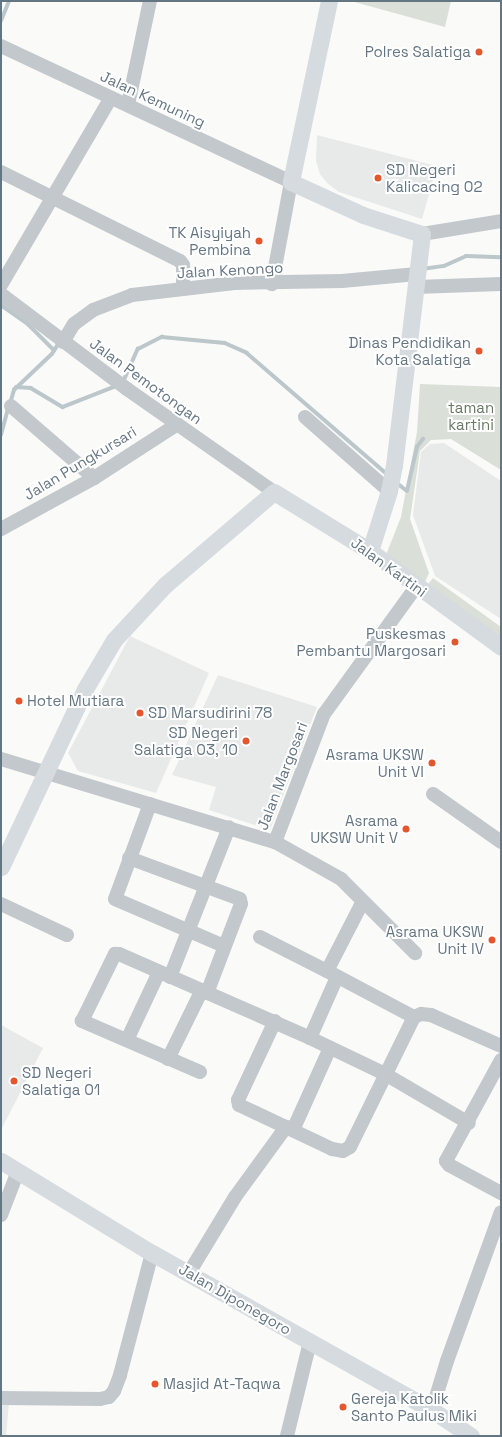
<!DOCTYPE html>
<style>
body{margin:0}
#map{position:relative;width:502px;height:1437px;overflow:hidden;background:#fafaf8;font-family:"Space Grotesk",sans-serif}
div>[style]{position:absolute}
.built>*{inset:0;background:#e8e9e9}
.green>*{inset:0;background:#dadfd7}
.stream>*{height:3.5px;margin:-1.75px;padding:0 1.75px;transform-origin:1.75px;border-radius:1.75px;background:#bbc7cb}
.minor>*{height:14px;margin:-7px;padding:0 7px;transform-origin:7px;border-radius:7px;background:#c3c8cc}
.major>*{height:17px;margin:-8.5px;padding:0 8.5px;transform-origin:8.5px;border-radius:8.5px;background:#d6dbdf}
.dots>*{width:11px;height:11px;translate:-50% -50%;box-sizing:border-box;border:2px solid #fff;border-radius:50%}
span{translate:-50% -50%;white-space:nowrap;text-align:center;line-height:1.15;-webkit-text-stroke:4px #fff;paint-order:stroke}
.poi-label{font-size:15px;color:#657683}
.right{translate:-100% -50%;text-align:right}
.left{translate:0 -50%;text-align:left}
.street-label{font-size:15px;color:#657683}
.park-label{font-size:15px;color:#687a64}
.frame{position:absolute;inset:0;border:2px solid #657683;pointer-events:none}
</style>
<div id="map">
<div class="built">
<i style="clip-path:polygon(317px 135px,437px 166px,422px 219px,339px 192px,327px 183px,320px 174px,316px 161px)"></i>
<i style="clip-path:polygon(444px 443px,501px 481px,501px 619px,435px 576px,413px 515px,421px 452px,430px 444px)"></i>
<i style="clip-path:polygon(130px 636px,209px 673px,156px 793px,78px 771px,68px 753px)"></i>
<i style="clip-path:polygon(218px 675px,317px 707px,270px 830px,209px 810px,216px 787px,172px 775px)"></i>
<i style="clip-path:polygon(1px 1025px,43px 1048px,1px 1130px)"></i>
<i style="clip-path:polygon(1px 1403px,9px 1403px,6px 1436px,1px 1436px)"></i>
</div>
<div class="green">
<i style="clip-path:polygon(351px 1px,451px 1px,445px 27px)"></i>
<i style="clip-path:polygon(420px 384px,501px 387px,501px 470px,451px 439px,431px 440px,420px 451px,410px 519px,429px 573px,422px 589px,384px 560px,401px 517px,417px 432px)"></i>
<i style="clip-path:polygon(433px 578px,501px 627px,501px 642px,425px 588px)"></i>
</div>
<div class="stream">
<i style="left:1px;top:21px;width:22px;rotate:-68deg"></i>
<i style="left:422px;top:269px;width:22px;rotate:-8deg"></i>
<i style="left:444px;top:266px;width:24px;rotate:-24deg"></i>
<i style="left:466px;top:256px;width:35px;rotate:2deg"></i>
<i style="left:1px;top:305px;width:33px;rotate:35deg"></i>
<i style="left:28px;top:324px;width:37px;rotate:45deg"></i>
<i style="left:123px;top:382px;width:36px;rotate:-66deg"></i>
<i style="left:138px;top:349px;width:27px;rotate:-27deg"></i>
<i style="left:162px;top:337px;width:63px;rotate:5.4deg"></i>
<i style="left:225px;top:343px;width:24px;rotate:24deg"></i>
<i style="left:247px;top:353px;width:185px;rotate:40.8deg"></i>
<i style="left:16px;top:387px;width:15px;rotate:4deg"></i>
<i style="left:31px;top:388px;width:37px;rotate:31deg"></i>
<i style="left:63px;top:407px;width:57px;rotate:-21.6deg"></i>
<i style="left:10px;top:404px;width:15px;rotate:-74deg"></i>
<i style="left:14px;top:390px;width:52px;rotate:-43.5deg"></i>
<i style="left:52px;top:354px;width:13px;rotate:-58deg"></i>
<i style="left:1px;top:435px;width:27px;rotate:-75deg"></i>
<i style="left:396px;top:482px;width:14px;rotate:39deg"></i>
<i style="left:407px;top:491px;width:45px;rotate:-77.2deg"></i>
<i style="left:417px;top:447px;width:10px;rotate:-53deg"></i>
</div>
<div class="minor">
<i style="left:1px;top:46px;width:320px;rotate:25.1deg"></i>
<i style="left:291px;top:182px;width:104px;rotate:100.6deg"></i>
<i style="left:128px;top:105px;width:106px;rotate:-78.1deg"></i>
<i style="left:1px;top:172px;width:200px;rotate:26.4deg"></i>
<i style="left:180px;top:261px;width:5px;rotate:53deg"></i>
<i style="left:183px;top:265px;width:24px;rotate:90deg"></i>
<i style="left:422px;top:234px;width:80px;rotate:-9.3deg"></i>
<i style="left:1px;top:285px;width:216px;rotate:-59.6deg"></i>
<i style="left:416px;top:287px;width:85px;rotate:-2deg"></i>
<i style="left:1px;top:294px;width:158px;rotate:37deg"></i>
<i style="left:127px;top:389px;width:179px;rotate:35deg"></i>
<i style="left:63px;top:342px;width:21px;rotate:-59deg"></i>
<i style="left:74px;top:324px;width:24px;rotate:-36deg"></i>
<i style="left:93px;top:310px;width:42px;rotate:-21deg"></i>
<i style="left:132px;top:295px;width:103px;rotate:-6.7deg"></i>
<i style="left:234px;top:283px;width:108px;rotate:-1.1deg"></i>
<i style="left:342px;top:281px;width:75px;rotate:-5.3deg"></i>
<i style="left:11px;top:406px;width:110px;rotate:40.9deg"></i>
<i style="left:305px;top:417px;width:112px;rotate:41.4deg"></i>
<i style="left:1px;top:529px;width:106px;rotate:-28.7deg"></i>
<i style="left:94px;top:478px;width:98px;rotate:-32.9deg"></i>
<i style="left:1px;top:759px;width:286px;rotate:16.9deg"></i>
<i style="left:275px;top:842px;width:137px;rotate:-69.1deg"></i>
<i style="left:324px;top:714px;width:157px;rotate:-54.1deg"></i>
<i style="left:433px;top:794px;width:83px;rotate:35.2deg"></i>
<i style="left:150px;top:804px;width:101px;rotate:110.2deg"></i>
<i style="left:115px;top:899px;width:119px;rotate:23.3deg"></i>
<i style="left:275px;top:842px;width:76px;rotate:29.3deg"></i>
<i style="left:341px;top:879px;width:105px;rotate:45deg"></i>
<i style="left:129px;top:858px;width:118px;rotate:20.3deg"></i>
<i style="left:240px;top:899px;width:5px;rotate:79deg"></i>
<i style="left:241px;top:904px;width:95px;rotate:110.9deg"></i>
<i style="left:362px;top:903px;width:76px;rotate:117.2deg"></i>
<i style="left:327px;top:971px;width:98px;rotate:27.9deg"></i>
<i style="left:1px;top:904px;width:73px;rotate:25.2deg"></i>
<i style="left:260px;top:937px;width:75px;rotate:26.9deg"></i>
<i style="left:170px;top:977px;width:161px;rotate:-68.5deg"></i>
<i style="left:414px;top:1017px;width:8px;rotate:-23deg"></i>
<i style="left:421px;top:1014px;width:10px;rotate:6deg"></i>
<i style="left:431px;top:1015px;width:77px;rotate:23.9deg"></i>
<i style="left:275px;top:1021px;width:87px;rotate:115.1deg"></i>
<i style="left:238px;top:1100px;width:5px;rotate:79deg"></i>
<i style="left:239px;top:1105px;width:103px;rotate:25.3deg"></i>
<i style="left:332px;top:1149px;width:11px;rotate:10deg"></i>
<i style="left:343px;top:1151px;width:8px;rotate:-30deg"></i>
<i style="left:350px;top:1147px;width:145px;rotate:-63.8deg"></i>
<i style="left:310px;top:1038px;width:67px;rotate:-66.1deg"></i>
<i style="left:127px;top:1040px;width:75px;rotate:-64.8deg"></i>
<i style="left:168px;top:1059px;width:77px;rotate:-63.8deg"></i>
<i style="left:501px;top:1060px;width:115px;rotate:118.6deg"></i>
<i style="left:446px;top:1161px;width:5px;rotate:53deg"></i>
<i style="left:449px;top:1165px;width:59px;rotate:28.3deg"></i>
<i style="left:200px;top:1072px;width:129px;rotate:-156.6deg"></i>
<i style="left:82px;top:1021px;width:75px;rotate:-63.8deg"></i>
<i style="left:115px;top:954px;width:4px"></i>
<i style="left:119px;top:954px;width:209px;rotate:23.7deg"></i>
<i style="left:310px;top:1038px;width:83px;rotate:25.6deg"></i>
<i style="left:385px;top:1074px;width:97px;rotate:30.3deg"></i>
<i style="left:293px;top:1130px;width:90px;rotate:-65.7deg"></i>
<i style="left:1px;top:1215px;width:47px;rotate:-68.9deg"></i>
<i style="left:189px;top:1273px;width:89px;rotate:-58.8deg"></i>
<i style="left:235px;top:1197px;width:87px;rotate:-53.9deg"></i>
<i style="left:1px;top:1398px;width:99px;rotate:0.6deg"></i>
<i style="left:100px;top:1399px;width:9px;rotate:-13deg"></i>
<i style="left:109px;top:1397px;width:8px;rotate:-50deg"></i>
<i style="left:114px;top:1391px;width:17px;rotate:-69deg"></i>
<i style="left:120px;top:1375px;width:126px;rotate:-75.3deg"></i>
<i style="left:432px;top:1410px;width:51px;rotate:-73deg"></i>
<i style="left:447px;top:1361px;width:158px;rotate:-70.1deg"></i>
<i style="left:287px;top:1436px;width:97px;rotate:-76.3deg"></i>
</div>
<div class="major">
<i style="left:329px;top:1px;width:185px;rotate:101.9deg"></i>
<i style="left:291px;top:182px;width:79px;rotate:24.6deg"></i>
<i style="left:363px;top:215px;width:62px;rotate:17.9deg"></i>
<i style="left:422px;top:234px;width:233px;rotate:96.9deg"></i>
<i style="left:394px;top:465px;width:26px;rotate:101deg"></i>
<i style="left:389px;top:491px;width:63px;rotate:107.6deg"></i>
<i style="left:1px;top:867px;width:197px;rotate:-64.7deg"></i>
<i style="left:85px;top:689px;width:57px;rotate:-59.4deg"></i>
<i style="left:114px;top:640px;width:75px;rotate:-47.2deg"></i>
<i style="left:165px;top:585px;width:143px;rotate:-40.5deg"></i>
<i style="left:274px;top:492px;width:113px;rotate:31.6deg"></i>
<i style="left:370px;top:551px;width:162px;rotate:36.2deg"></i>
<i style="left:1px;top:1161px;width:177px;rotate:31.4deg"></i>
<i style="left:152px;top:1253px;width:321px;rotate:29.3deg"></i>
<i style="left:432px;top:1410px;width:47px;rotate:33.7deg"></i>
</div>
<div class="dots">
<i style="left:479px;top:52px;background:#e4572e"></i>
<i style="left:378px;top:178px;background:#e4572e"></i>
<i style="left:259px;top:241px;background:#e4572e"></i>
<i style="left:479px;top:351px;background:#e4572e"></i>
<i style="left:455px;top:642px;background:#e4572e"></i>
<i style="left:19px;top:701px;background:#e4572e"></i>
<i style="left:140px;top:713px;background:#e4572e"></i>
<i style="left:246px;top:741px;background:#e4572e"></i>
<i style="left:432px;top:763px;background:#e4572e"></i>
<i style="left:406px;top:829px;background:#e4572e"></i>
<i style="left:492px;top:940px;background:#e4572e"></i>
<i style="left:14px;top:1081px;background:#e4572e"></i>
<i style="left:155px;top:1384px;background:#e4572e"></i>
<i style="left:343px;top:1407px;background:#e4572e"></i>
</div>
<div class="poi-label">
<span class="right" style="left:471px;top:52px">Polres Salatiga</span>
<span class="left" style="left:386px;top:178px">SD Negeri<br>Kalicacing 02</span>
<span class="right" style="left:251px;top:241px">TK Aisyiyah<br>Pembina</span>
<span class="right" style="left:471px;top:351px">Dinas Pendidikan<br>Kota Salatiga</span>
<span class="right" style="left:446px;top:642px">Puskesmas<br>Pembantu Margosari</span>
<span class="left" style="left:27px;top:701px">Hotel Mutiara</span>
<span class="left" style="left:148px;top:713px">SD Marsudirini 78</span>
<span class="right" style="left:238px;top:741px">SD Negeri<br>Salatiga 03, 10</span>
<span class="right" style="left:424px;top:763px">Asrama UKSW<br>Unit VI</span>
<span class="right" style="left:398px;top:829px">Asrama<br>UKSW Unit V</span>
<span class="right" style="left:484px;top:940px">Asrama UKSW<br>Unit IV</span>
<span class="left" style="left:22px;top:1081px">SD Negeri<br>Salatiga 01</span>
<span class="left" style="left:163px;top:1384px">Masjid At-Taqwa</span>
<span class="left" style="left:351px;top:1407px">Gereja Katolik<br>Santo Paulus Miki</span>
</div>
<div class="street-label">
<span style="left:153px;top:99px;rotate:25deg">Jalan Kemuning</span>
<span style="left:230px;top:270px;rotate:-3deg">Jalan Kenongo</span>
<span style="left:146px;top:381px;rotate:36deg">Jalan Pemotongan</span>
<span style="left:80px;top:463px;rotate:-31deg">Jalan Pungkursari</span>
<span style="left:389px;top:567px;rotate:36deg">Jalan Kartini</span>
<span style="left:282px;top:776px;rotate:-69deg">Jalan Margosari</span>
<span style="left:235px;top:1299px;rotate:30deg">Jalan Diponegoro</span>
</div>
<div class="park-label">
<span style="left:471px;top:416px">taman<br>kartini</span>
</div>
<div class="frame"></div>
</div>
